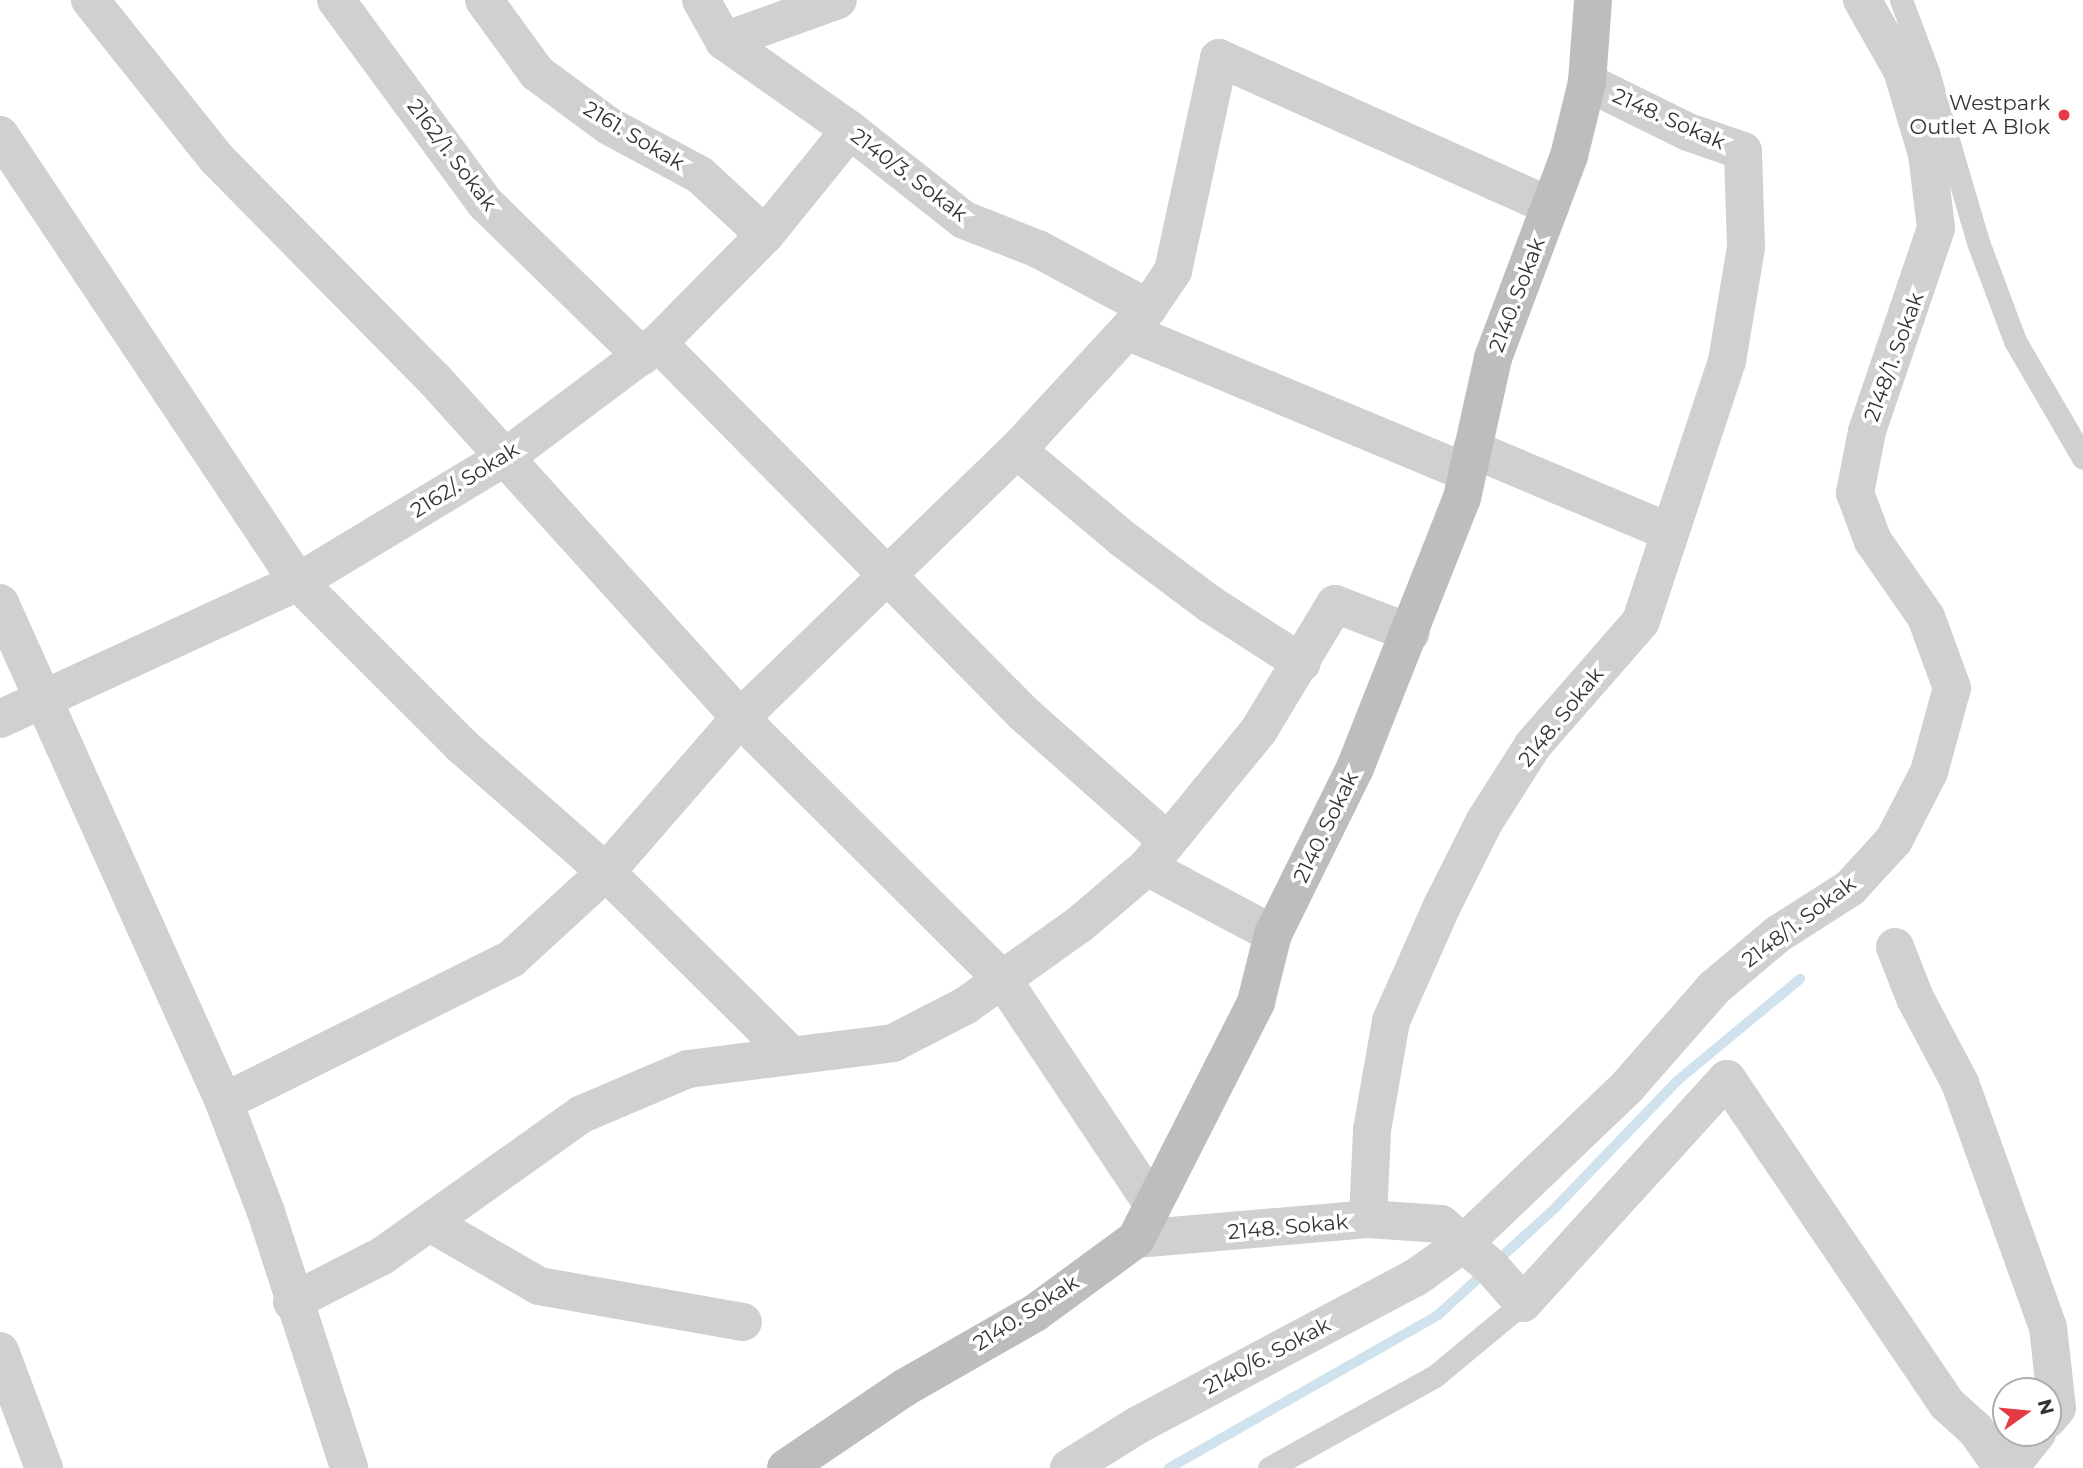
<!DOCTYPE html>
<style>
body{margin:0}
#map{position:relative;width:2083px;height:1468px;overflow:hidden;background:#fff;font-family:Montserrat,sans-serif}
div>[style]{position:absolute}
.stream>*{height:10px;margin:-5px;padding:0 5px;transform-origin:5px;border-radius:5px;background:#cfe2ee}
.lane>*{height:23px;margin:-11.5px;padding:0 11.5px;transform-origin:11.5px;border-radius:11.5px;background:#d0d0d0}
.street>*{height:38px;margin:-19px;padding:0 19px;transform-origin:19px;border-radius:19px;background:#d0d0d0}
.secondary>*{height:38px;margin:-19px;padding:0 19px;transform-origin:19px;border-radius:19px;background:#bdbdbd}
.dots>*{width:19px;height:19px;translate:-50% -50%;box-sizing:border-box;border:4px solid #fff;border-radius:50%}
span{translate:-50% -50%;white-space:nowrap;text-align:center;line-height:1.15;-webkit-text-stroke:7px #fff;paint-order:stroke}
.poi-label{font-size:21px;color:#333}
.right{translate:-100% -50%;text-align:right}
.street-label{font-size:21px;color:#333}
.north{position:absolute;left:1992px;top:1377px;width:70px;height:70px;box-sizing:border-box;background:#fff;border:2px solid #adadad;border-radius:50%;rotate:75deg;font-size:19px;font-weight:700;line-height:28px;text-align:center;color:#333}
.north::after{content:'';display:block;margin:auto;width:24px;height:32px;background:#e63946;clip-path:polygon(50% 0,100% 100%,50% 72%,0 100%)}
</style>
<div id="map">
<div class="stream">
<i style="left:1169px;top:1468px;width:309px;rotate:-29.6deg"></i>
<i style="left:1438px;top:1315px;width:157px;rotate:-42.4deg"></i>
<i style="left:1554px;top:1209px;width:178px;rotate:-46.1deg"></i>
<i style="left:1677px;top:1081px;width:160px;rotate:-39.7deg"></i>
</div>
<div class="lane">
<i style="left:1901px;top:0;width:77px;rotate:69.4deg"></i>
<i style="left:1928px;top:72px;width:177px;rotate:73.6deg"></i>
<i style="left:1978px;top:242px;width:106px;rotate:69.5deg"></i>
<i style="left:2015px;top:341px;width:135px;rotate:59.8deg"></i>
<i style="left:1269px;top:1468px;width:190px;rotate:-29deg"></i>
<i style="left:1435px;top:1376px;width:114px;rotate:-39.7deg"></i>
</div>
<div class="street">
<i style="left:90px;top:0;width:203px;rotate:51.4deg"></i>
<i style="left:217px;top:159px;width:310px;rotate:45.4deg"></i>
<i style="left:435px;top:380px;width:455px;rotate:47.9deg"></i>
<i style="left:740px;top:718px;width:371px;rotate:44.9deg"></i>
<i style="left:1003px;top:980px;width:267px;rotate:56.3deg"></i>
<i style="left:336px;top:0;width:253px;rotate:53.7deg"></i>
<i style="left:486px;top:204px;width:218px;rotate:44.3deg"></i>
<i style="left:484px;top:0;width:90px;rotate:54deg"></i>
<i style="left:537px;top:73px;width:89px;rotate:36.4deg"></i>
<i style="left:609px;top:126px;width:103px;rotate:28.3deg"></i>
<i style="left:700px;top:175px;width:88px;rotate:42.7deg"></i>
<i style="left:701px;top:0;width:47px;rotate:60.7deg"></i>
<i style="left:724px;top:41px;width:154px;rotate:35.2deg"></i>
<i style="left:850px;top:130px;width:145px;rotate:38.3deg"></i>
<i style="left:964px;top:220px;width:79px;rotate:21.4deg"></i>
<i style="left:1038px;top:249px;width:125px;rotate:28.2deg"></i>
<i style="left:724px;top:41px;width:121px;rotate:-19.8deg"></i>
<i style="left:0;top:135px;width:537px;rotate:56.31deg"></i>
<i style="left:298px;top:582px;width:232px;rotate:45deg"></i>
<i style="left:462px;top:746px;width:191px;rotate:41.2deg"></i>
<i style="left:606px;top:872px;width:204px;rotate:-49deg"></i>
<i style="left:740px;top:718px;width:385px;rotate:-44.1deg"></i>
<i style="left:1017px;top:450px;width:193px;rotate:-47.3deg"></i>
<i style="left:1148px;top:308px;width:45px;rotate:-56deg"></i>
<i style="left:1173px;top:271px;width:218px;rotate:-77.8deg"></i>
<i style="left:1219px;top:58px;width:363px;rotate:24.1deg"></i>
<i style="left:1129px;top:332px;width:366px;rotate:22.6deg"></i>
<i style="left:658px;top:343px;width:520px;rotate:45.39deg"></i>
<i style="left:1023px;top:713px;width:191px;rotate:41.6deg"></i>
<i style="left:1472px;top:449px;width:214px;rotate:22.8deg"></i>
<i style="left:1017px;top:450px;width:138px;rotate:40deg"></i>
<i style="left:1123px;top:539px;width:109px;rotate:36.8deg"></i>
<i style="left:1210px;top:604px;width:109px;rotate:32.7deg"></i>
<i style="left:0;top:603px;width:547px;rotate:65.82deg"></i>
<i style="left:224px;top:1102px;width:118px;rotate:69.1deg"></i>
<i style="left:266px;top:1212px;width:269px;rotate:72deg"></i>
<i style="left:0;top:719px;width:328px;rotate:-24.7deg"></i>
<i style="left:298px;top:582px;width:244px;rotate:-31.1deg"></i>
<i style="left:507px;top:456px;width:189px;rotate:-36.8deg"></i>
<i style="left:658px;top:343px;width:152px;rotate:-45.3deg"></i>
<i style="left:765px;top:235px;width:135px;rotate:-51deg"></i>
<i style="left:1147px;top:867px;width:143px;rotate:28deg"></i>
<i style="left:1895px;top:947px;width:55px;rotate:68.6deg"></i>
<i style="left:1915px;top:998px;width:96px;rotate:62.1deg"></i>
<i style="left:1960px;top:1083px;width:259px;rotate:70.2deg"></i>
<i style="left:2048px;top:1327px;width:81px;rotate:83.7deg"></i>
<i style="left:2057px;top:1408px;width:14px;rotate:129deg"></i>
<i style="left:224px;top:1102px;width:321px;rotate:-26.5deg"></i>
<i style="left:511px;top:959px;width:129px;rotate:-42.5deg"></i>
<i style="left:606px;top:872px;width:260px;rotate:44.7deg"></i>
<i style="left:1368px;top:1219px;width:73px;rotate:3.9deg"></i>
<i style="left:1441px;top:1224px;width:66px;rotate:40.7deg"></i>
<i style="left:1491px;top:1267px;width:48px;rotate:48.4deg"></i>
<i style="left:1523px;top:1303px;width:303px;rotate:-47.7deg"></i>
<i style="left:1727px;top:1079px;width:392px;rotate:55.9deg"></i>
<i style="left:1947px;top:1404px;width:38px;rotate:42deg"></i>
<i style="left:1975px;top:1429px;width:48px;rotate:54.3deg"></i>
<i style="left:430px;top:1223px;width:126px;rotate:30deg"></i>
<i style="left:539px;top:1286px;width:207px;rotate:10deg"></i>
<i style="left:1136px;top:1239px;width:233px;rotate:-4.9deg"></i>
<i style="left:1368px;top:1219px;width:89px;rotate:-87.4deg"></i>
<i style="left:1372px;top:1130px;width:111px;rotate:-80.1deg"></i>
<i style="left:1391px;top:1021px;width:126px;rotate:-66.1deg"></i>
<i style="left:1442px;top:906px;width:94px;rotate:-63.4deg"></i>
<i style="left:1484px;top:822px;width:91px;rotate:-57.5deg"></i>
<i style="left:1533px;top:745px;width:164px;rotate:-48.9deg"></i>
<i style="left:1641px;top:621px;width:274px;rotate:-71.7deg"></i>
<i style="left:1727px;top:361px;width:115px;rotate:-80.5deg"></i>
<i style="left:1746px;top:248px;width:97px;rotate:-91.8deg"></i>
<i style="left:1743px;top:151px;width:58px;rotate:-160.9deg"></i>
<i style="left:1688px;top:132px;width:113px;rotate:-153.7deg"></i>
<i style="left:292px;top:1302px;width:101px;rotate:-27.1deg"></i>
<i style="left:382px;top:1256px;width:245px;rotate:-35.4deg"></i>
<i style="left:582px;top:1114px;width:115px;rotate:-23deg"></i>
<i style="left:688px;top:1069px;width:207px;rotate:-7.2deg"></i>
<i style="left:893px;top:1043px;width:81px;rotate:-27.2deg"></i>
<i style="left:965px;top:1006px;width:141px;rotate:-35.5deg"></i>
<i style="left:1080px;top:924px;width:88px;rotate:-40.4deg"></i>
<i style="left:1147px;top:867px;width:177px;rotate:-50.7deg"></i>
<i style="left:1259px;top:730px;width:147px;rotate:-58.9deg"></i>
<i style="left:1335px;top:604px;width:81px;rotate:20.9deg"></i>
<i style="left:0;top:1351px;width:125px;rotate:69.4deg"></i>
<i style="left:1069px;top:1468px;width:81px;rotate:-31.9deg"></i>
<i style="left:1138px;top:1425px;width:314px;rotate:-28deg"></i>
<i style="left:1415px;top:1278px;width:60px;rotate:-35.5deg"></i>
<i style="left:1464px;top:1243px;width:226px;rotate:-43.7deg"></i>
<i style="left:1627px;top:1087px;width:133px;rotate:-48.7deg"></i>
<i style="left:1715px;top:987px;width:82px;rotate:-40.1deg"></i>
<i style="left:1778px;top:934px;width:85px;rotate:-32.6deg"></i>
<i style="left:1850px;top:888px;width:65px;rotate:-47.5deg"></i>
<i style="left:1894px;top:840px;width:76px;rotate:-62.8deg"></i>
<i style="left:1929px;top:772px;width:87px;rotate:-74.7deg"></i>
<i style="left:1952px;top:688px;width:76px;rotate:-110.1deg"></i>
<i style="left:1926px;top:617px;width:93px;rotate:-124.9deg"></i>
<i style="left:1873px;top:541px;width:51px;rotate:-110.6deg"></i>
<i style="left:1855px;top:493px;width:63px;rotate:-79deg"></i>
<i style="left:1867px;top:431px;width:214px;rotate:-71.2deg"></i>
<i style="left:1936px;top:228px;width:75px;rotate:-96.9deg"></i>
<i style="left:1927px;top:154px;width:88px;rotate:-106.6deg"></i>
<i style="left:1902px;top:70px;width:81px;rotate:-119.7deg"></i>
<i style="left:2009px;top:1468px;width:45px;rotate:-51.3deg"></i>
</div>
<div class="secondary">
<i style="left:786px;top:1468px;width:143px;rotate:-34.1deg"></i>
<i style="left:904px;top:1388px;width:151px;rotate:-29.8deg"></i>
<i style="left:1035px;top:1313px;width:125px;rotate:-36.2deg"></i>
<i style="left:1136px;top:1239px;width:266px;rotate:-63.1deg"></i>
<i style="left:1256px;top:1002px;width:70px;rotate:-76deg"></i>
<i style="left:1273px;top:934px;width:185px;rotate:-63.7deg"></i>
<i style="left:1355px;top:768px;width:290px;rotate:-68.4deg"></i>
<i style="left:1462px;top:498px;width:143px;rotate:-77.5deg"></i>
<i style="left:1493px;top:358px;width:216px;rotate:-69.4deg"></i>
<i style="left:1569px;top:156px;width:76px;rotate:-76.3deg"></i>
<i style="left:1587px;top:82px;width:82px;rotate:-85.8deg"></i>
</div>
<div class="dots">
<i style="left:2064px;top:115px;background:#e63946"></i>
</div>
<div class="poi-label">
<span class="right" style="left:2050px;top:115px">Westpark<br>Outlet A Blok</span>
</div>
<div class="street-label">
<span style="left:1669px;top:119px;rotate:24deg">2148. Sokak</span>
<span style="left:634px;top:136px;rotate:31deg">2161. Sokak</span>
<span style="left:452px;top:155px;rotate:53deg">2162/1. Sokak</span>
<span style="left:909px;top:175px;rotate:37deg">2140/3. Sokak</span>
<span style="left:1517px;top:295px;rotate:-69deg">2140. Sokak</span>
<span style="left:1894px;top:357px;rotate:-70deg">2148/1. Sokak</span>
<span style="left:465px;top:480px;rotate:-32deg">2162/. Sokak</span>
<span style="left:1561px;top:717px;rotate:-51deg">2148. Sokak</span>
<span style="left:1326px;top:827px;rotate:-64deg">2140. Sokak</span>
<span style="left:1799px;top:922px;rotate:-37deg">2148/1. Sokak</span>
<span style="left:1288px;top:1227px;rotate:-5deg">2148. Sokak</span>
<span style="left:1026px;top:1313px;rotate:-33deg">2140. Sokak</span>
<span style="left:1267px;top:1356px;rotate:-28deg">2140/6. Sokak</span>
</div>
<div class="north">N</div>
</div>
